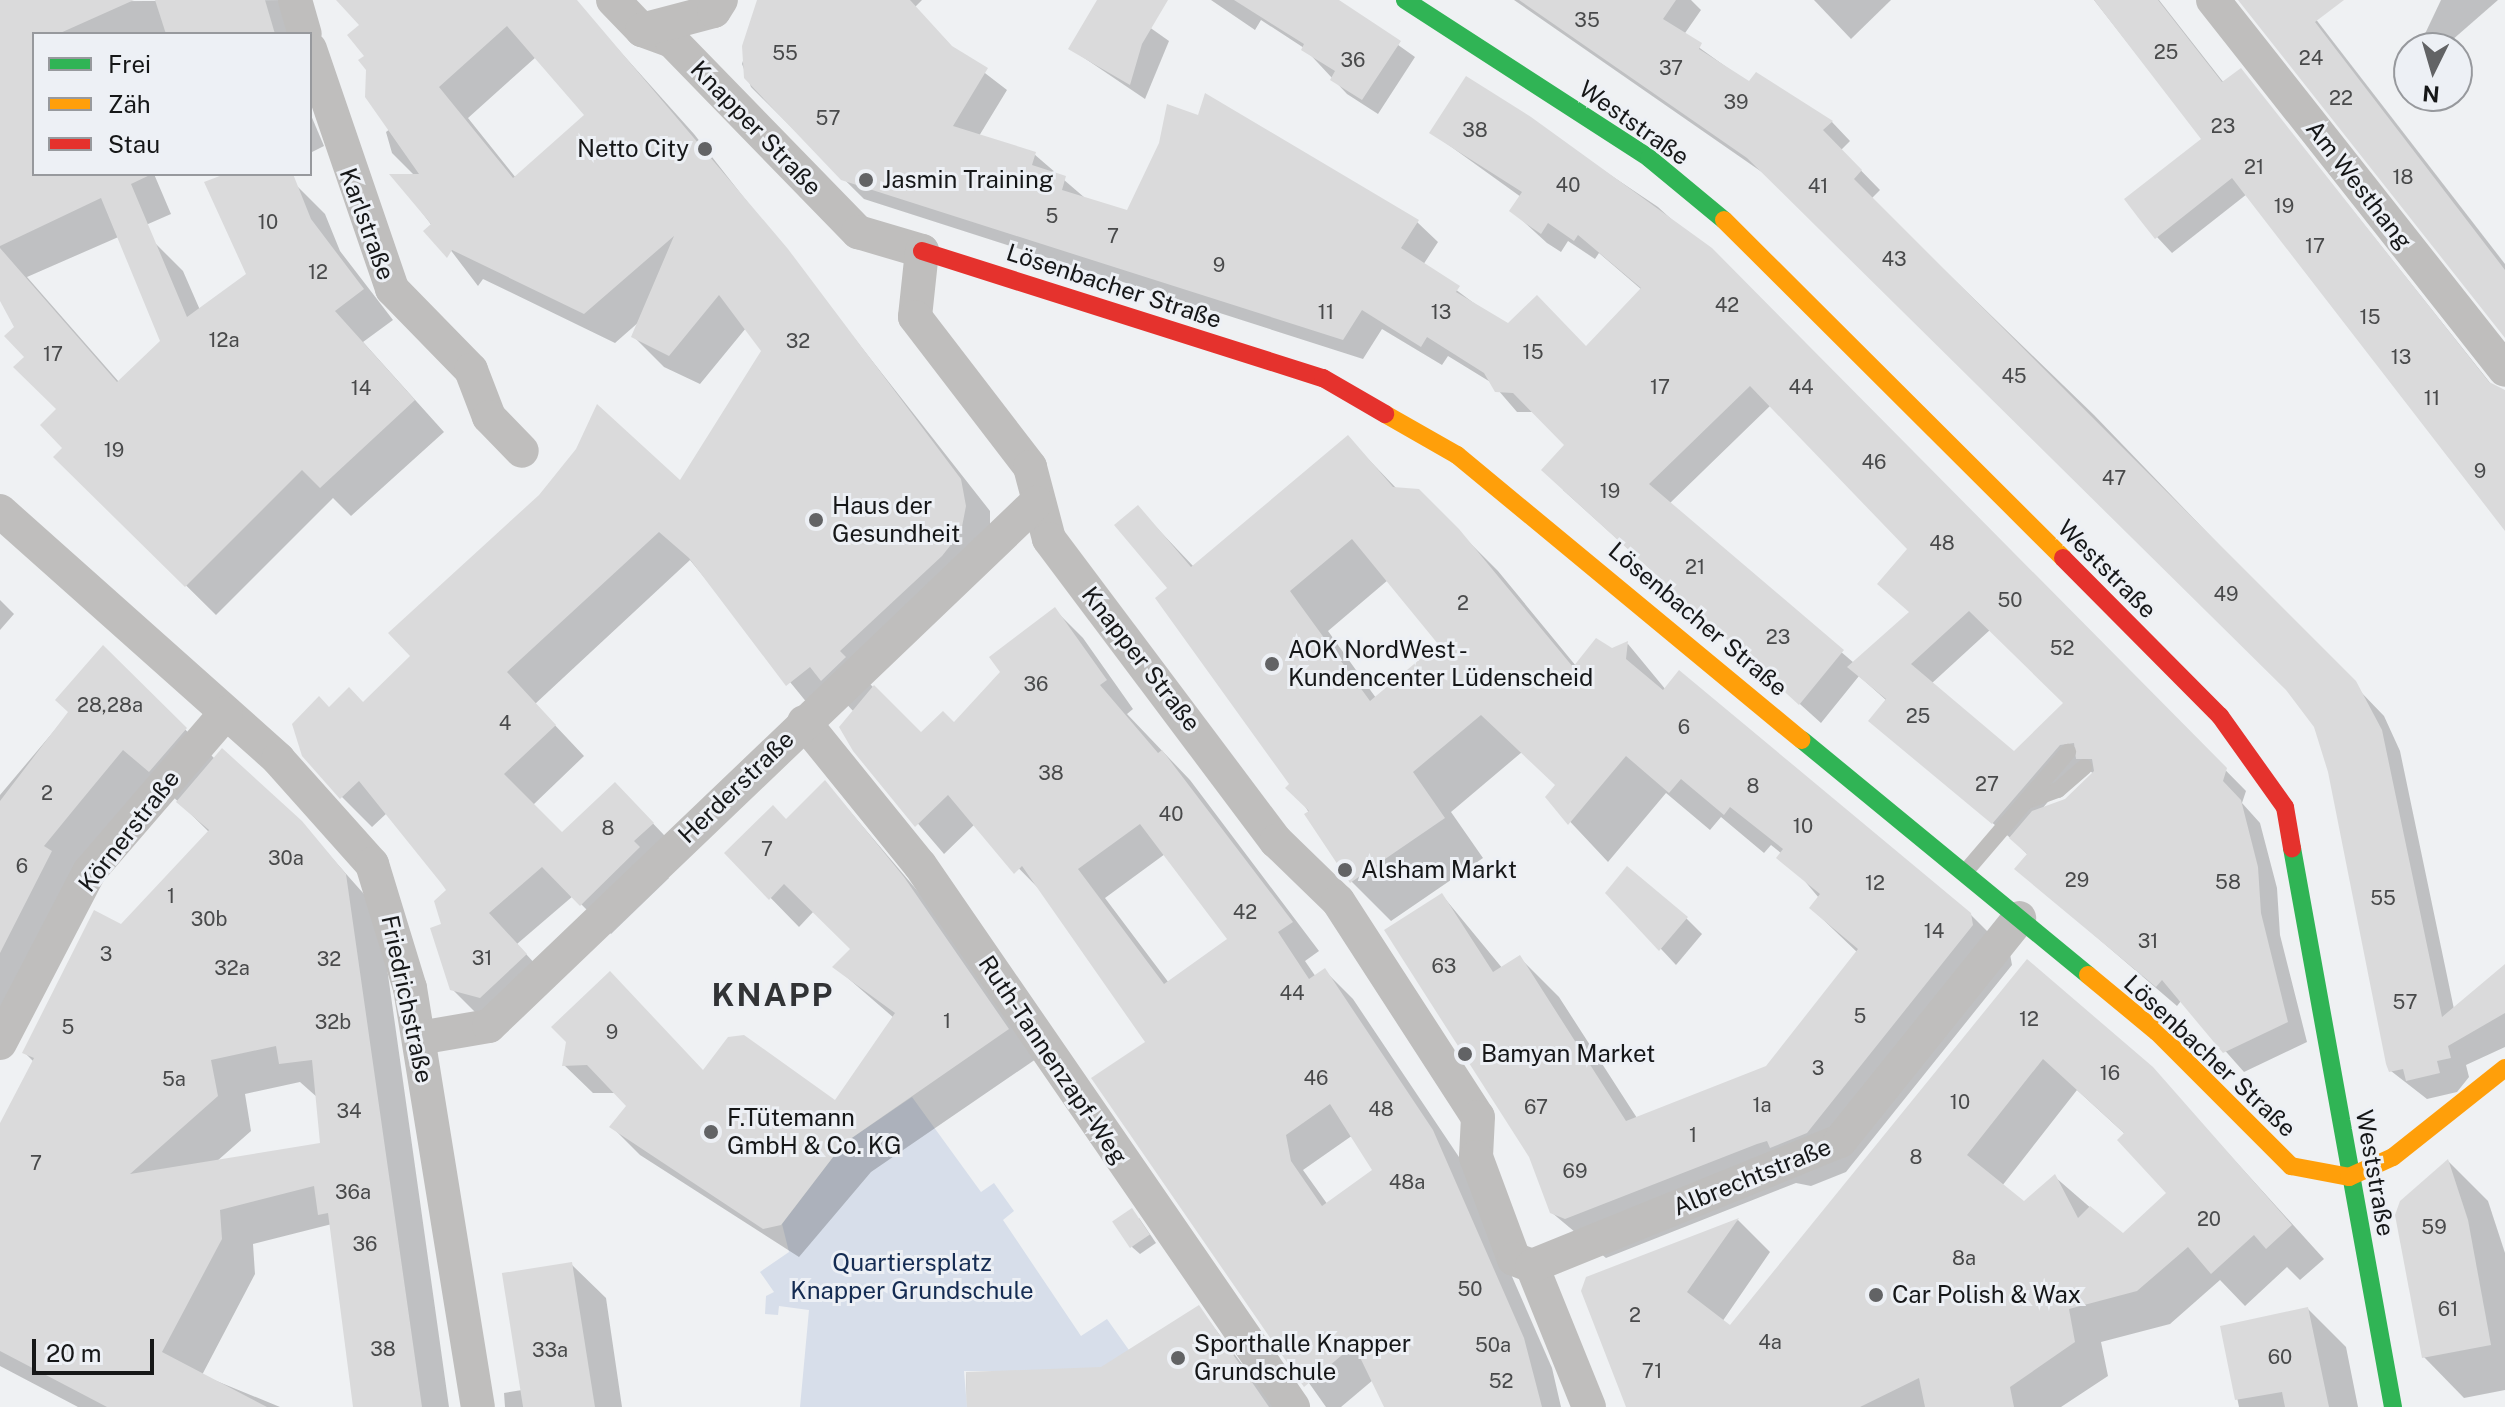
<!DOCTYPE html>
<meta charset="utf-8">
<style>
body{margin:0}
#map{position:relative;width:2505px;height:1407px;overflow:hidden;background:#eff1f3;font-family:"Public Sans",sans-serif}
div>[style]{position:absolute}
.green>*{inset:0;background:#d7deea}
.shadow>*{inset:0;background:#0003}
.building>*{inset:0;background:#dadadb;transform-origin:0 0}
.lane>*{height:16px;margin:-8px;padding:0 8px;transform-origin:8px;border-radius:8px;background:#bfbebd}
.street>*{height:34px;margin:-17px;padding:0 17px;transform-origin:17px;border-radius:17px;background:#bfbebd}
.fast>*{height:18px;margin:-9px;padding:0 9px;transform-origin:9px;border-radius:9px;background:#30b455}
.slow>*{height:18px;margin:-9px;padding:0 9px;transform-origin:9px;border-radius:9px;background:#ff9f0a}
.jam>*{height:18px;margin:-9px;padding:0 9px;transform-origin:9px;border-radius:9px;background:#e5322d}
.dots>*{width:22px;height:22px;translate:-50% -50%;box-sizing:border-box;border:4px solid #edf0f5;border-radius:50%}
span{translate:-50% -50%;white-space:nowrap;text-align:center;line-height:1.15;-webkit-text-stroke:6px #edf0f5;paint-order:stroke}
.number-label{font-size:20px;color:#494a4b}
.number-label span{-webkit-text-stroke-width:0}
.street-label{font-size:24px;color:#161718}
.poi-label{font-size:24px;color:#161718}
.right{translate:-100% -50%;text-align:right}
.left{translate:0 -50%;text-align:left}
.park-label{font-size:24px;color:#152c53}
.district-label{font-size:32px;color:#313336;font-weight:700;letter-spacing:2px}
.legend{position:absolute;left:32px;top:32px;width:280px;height:144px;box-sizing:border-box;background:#edf0f5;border:2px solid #97999d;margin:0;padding:10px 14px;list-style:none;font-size:24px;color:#161718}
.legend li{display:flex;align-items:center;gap:16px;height:40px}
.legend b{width:40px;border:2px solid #97999d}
.north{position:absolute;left:2393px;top:32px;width:80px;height:80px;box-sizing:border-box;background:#edf0f5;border:2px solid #97999d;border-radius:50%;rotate:185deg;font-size:22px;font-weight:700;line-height:32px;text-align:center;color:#161718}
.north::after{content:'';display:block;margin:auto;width:28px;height:36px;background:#626365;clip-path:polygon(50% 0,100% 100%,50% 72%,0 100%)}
.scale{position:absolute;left:32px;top:1339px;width:122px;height:36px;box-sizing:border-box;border:4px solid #161718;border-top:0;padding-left:10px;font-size:24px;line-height:28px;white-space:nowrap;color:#161718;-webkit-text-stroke:6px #edf0f5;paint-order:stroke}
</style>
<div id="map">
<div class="green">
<i style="clip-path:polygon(912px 1097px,981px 1192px,994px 1183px,1014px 1211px,1003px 1220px,1081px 1336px,1107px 1319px,1131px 1353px,1109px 1371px,964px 1371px,967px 1407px,800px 1407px,809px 1310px,779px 1306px,778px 1315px,765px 1314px,766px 1296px,774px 1292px,760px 1272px,789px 1252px,782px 1224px,843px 1144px)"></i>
</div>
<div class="shadow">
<i style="clip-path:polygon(284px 0,295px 34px,34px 34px,34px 174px,154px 174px,171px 214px,27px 277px,119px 382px,163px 341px,153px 241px,183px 271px,200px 310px,248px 275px,295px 184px,325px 214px,340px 251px,393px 320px,363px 342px,444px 432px,351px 516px,333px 498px,216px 615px,56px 457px,64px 448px,58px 410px,0 297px,0 2px)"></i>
<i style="clip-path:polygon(evenodd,339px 0,574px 0,694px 134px,990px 511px,990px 562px,868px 682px,921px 735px,954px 725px,1055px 610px,1083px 638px,1133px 709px,1127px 714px,1190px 780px,1319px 951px,1305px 961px,1316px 977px,1325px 971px,1353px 999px,1461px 1160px,1552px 1368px,1561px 1407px,1386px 1407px,1373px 1380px,1341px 1407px,1326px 1407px,1094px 1079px,1148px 1042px,1047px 897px,975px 824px,944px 854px,855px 750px,854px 712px,840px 697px,817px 715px,690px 560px,535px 704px,584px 756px,533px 805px,562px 835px,645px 815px,682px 854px,663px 872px,669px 878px,611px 934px,573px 896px,517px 944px,555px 986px,483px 1020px,452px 989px,444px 926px,448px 890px,387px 813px,372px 827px,342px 797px,330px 709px,363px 705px,681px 483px,764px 351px,746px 328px,700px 384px,664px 367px,634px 337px,640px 321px,615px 343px,483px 279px,478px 286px,401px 185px,413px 174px,392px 153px,386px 132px,394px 126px,362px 26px,339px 0,536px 57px,587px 115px,516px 178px,468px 118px,536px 57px,339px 0,1165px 854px,1230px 940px,1169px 983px,1105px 898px,1165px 854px,339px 0,1353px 1135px,1375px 1170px,1328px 1205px,1303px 1170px,1353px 1135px)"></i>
<i style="clip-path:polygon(evenodd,762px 0,922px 0,915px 7px,955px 50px,1007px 90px,979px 136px,1034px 154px,1085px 198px,1128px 213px,1417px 222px,1438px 242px,1423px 265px,1479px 307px,1508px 326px,1587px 348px,1642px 290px,1599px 253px,1595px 259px,1568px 241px,1561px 252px,1547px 243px,1512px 211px,1521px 197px,1432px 133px,1466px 78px,1658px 207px,1787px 325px,2246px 791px,2242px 803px,2260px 823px,2277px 888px,2280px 935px,2307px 1042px,2244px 1072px,2181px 1001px,2177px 1006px,2017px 869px,2028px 855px,2014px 841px,1871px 721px,1887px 701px,1859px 676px,1821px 723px,1563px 490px,1566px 445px,1534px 412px,1517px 412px,1492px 383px,1448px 356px,1442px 365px,1382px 329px,1363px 359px,864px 199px,751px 87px,742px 64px,762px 0,1771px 405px,1910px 549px,1911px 613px,1854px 663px,1669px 504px,1771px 405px,762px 0,1991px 629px,2065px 703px,2014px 754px,1931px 684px,1991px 629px,762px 0,2080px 764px,2094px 774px,2066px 800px,2041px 810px,2080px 764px)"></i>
<i style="clip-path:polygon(1100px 0,1111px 0,1169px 41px,1145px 99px,1071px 49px)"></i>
<i style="clip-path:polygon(1211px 0,1335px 0,1415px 57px,1378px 114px,1347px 94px,1304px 48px,1261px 20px,1255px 30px)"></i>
<i style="clip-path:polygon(1514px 0,1691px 0,1701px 10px,1683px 36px,1750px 84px,1756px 74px,1832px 122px,1850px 141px,1841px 150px,1880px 190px,1871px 199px,2094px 415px,2384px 716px,2400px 751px,2454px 1009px,2505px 967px,2505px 1047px,2466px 1065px,2469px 1077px,2457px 1092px,2427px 1099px,2391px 1071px,2330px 772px,2316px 726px,2288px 689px,1769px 177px)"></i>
<i style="clip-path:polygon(1814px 0,1891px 0,1851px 39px)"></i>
<i style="clip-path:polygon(2094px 0,2159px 0,2224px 83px,2241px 70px,2491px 384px,2505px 451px,2505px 524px,2247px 194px,2172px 253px,2157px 237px,2204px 140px)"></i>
<i style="clip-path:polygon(2240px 0,2301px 0,2505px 264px,2505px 335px)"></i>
<i style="clip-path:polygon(2441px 0,2498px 0,2443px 48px,2433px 48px,2423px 38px)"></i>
<i style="clip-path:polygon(310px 113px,324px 146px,310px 153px)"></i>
<i style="clip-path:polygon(evenodd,1348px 438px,1397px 489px,1418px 491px,1498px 571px,1576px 666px,1628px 644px,1666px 690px,1970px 914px,2010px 954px,2012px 965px,1846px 1172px,1811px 1186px,1796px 1183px,1606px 1258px,1551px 1212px,1442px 895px,1503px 969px,1520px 958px,1559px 997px,1637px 1118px,1767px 1068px,1858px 953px,1811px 908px,1819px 898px,1782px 854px,1771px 845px,1764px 853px,1721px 817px,1710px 830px,1666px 793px,1608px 862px,1547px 797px,1557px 786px,1522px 752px,1451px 812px,1483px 858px,1391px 921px,1352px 882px,1170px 589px,1138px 508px,1194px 567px,1348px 438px,1388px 580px,1441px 644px,1376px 698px,1328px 631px,1388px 580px)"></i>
<i style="clip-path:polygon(0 600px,14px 614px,0 630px)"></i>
<i style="clip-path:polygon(evenodd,103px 648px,215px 759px,301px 823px,379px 911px,449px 1407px,356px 1407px,332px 1224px,253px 1244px,255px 1274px,202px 1375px,280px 1407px,78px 1407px,0 1366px,0 1130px,34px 1062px,25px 1053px,122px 927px,210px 833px,153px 777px,0 1023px,0 795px,70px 712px,103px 648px,300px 1082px,318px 1098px,323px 1144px,216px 1162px,251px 1131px,245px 1094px,300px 1082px)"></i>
<i style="clip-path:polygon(825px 782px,932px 908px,1036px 1059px,871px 1172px,799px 1257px,640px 1155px,612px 1127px,628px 1106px,616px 1093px,593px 1093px,564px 1065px,568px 1041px,835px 1103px,894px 1018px,835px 967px,853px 950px,814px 911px,799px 927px,727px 853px,787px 821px)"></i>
<i style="clip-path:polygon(1608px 892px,1686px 918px,1702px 934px,1676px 965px)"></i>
<i style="clip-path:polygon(evenodd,2027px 962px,2151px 1068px,2324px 1259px,2300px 1280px,2287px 1267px,2245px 1306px,2220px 1280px,2170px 1324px,2101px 1342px,2108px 1376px,2061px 1407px,1630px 1407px,1587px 1279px,1738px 1220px,1770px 1252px,1722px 1322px,1731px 1328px,2027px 962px,2077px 1090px,2125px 1134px,2169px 1193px,2123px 1236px,2055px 1177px,2024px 1204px,2002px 1186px,2077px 1090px)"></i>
<i style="clip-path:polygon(2448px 1161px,2488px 1201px,2505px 1253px,2505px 1390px,2464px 1398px,2424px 1357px)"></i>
<i style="clip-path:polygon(1139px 1218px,1156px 1243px,1140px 1254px,1132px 1247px)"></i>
<i style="clip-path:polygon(571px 1264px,606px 1298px,622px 1407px,505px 1407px,504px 1393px,522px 1390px)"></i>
<i style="clip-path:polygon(1199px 1308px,1275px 1407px,967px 1407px,966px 1374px,1102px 1369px)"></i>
<i style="clip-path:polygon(2308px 1309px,2346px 1347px,2358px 1407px,2239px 1407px,2223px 1328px)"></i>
</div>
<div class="building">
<i style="clip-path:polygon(0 0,134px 0,58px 34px,34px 34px,34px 174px,152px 174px,131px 184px,187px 317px,246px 274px,204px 182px,225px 174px,293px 174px,311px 219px,364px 289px,335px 311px,415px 400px,320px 488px,302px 470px,185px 587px,53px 457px,62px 448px,40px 425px,56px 409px,13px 367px,24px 357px,4px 336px,14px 327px,0 301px,0 248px,117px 382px,160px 341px,101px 198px,0 246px)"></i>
<i style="clip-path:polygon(155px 0,265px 0,275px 34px,166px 34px)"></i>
<i style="clip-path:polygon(evenodd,336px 0,577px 0,788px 249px,961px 479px,966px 506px,961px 532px,942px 556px,840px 651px,846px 657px,821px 681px,810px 667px,786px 686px,689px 558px,659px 532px,507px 672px,556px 725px,504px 774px,562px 832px,615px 782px,654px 823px,634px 841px,640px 847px,580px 906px,542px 867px,489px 913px,527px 954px,480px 998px,450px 990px,430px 928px,441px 924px,434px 901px,446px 890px,441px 883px,359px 781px,340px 799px,302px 756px,292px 724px,319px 696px,329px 707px,349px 687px,363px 702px,410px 656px,388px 633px,539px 495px,576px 449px,597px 404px,680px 480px,761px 351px,719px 295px,669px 356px,631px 337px,674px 236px,584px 314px,452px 250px,447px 258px,423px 231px,431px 224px,389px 174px,419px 174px,365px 97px,366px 70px,358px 60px,364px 56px,347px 35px,359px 25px,336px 0,507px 26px,584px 115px,513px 178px,439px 87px,507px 26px)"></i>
<i style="clip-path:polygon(evenodd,757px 0,910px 0,952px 46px,988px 68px,953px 126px,1036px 152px,1032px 165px,1066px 176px,1062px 190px,1127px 210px,1159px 143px,1167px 104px,1198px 115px,1205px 93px,1419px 220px,1401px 248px,1460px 286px,1456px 292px,1508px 323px,1537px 295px,1586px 346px,1641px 288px,1578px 235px,1574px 241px,1548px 223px,1541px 234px,1525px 223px,1509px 211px,1522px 192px,1429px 133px,1466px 76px,1531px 117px,1712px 248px,2227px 768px,2223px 781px,2241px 800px,2258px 867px,2261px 913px,2288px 1022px,2223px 1053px,2162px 980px,2156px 987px,2014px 869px,2027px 854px,2009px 838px,2032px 811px,2065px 799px,2094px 771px,2092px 759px,2076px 759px,2074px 743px,2060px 745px,1992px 824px,1868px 721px,1886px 699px,1847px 667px,1909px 612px,1877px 584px,1907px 549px,1750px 386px,1649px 484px,1844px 650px,1799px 705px,1541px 470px,1564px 445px,1513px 393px,1495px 392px,1484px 373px,1427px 337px,1421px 347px,1362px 310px,1343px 340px,841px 180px,744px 78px,742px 46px,757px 0,1969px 611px,2063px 703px,2014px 751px,1911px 664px,1969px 611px)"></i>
<i style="clip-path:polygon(1097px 0,1168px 0,1142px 44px,1130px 85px,1068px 49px)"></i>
<i style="clip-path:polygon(1234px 0,1339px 0,1401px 41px,1362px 100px,1330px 80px,1335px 71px,1301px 50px,1304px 44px)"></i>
<i style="clip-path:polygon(1519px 0,1676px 0,1663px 19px,1702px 43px,1699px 49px,1749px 81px,1756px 72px,1833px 121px,1823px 130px,1862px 170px,1854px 179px,2356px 681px,2382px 730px,2442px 1017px,2505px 964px,2505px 1013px,2448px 1046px,2451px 1058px,2437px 1061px,2440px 1073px,2406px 1081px,2403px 1069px,2389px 1072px,2386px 1064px,2328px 772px,2314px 727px,2286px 690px,1747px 158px)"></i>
<i style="clip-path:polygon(2094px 0,2158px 0,2222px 82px,2241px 68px,2489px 382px,2505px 390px,2505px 531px,2232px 178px,2155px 239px,2140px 220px,2124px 199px,2201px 139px)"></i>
<i style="clip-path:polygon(2238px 0,2344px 0,2315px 22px,2505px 270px,2505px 338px)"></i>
<i style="clip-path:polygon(evenodd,1348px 435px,1393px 487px,1419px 489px,1459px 529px,1573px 667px,1596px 638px,1612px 648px,1628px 641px,1626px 659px,1663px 690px,1679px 670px,1971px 913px,1973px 925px,1807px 1133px,1770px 1148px,1767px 1141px,1757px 1144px,1565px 1219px,1550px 1213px,1529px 1157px,1384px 930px,1442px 893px,1493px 972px,1520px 955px,1626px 1121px,1766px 1066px,1858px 949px,1809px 908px,1820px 894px,1776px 858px,1783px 849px,1730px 807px,1724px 815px,1681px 779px,1669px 793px,1626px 756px,1568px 825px,1545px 797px,1555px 785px,1481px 715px,1413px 772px,1445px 818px,1350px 883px,1304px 814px,1309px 811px,1285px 788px,1289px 784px,1155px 598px,1167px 588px,1114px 525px,1138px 505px,1191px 567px,1348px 435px,1352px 539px,1438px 644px,1370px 701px,1290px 591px,1352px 539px)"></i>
<i style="clip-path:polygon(evenodd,1055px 607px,1107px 680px,1100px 685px,1158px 753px,1162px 750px,1293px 922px,1278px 932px,1309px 979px,1325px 968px,1433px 1130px,1524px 1338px,1542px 1407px,1384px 1407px,1354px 1345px,1304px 1387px,1091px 1078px,1145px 1042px,1022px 866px,1014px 874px,948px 795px,915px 827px,853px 751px,839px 727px,874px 685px,921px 732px,943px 711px,954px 722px,1000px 672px,989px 657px,1055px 607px,1140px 824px,1227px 939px,1164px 984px,1078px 869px,1140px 824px,1055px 607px,1330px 1104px,1372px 1170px,1322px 1206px,1291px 1161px,1286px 1135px,1330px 1104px)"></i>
<i style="clip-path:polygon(103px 645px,187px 728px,149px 772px,123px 750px,80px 802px,44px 846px,52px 851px,0 953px,0 801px,68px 712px,55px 700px)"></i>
<i style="clip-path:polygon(evenodd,222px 748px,302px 821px,346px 874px,422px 1407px,353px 1407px,328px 1213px,318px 1215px,314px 1186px,220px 1210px,222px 1239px,162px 1352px,267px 1407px,107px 1407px,0 1351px,0 1123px,34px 1058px,22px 1053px,94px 910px,121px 924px,209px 830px,176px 802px,222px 748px,276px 1046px,279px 1064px,312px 1060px,320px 1143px,130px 1174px,218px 1096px,211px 1060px,276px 1046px)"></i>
<i style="clip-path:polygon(825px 780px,904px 877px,1009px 1029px,843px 1144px,781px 1225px,763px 1229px,609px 1127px,626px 1106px,587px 1065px,562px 1066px,566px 1042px,551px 1027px,610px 971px,703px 1070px,728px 1037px,744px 1035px,835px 1100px,895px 1013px,832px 967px,850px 949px,784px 884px,769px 900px,724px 853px,773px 805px,786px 819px)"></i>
<i style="clip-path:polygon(1627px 866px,1688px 917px,1659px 951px,1605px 893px)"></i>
<i style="clip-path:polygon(evenodd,2027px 959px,2153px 1067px,2292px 1225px,2266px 1249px,2254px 1235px,2211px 1274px,2188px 1247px,2137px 1291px,2069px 1309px,2075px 1342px,2010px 1387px,2014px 1407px,1925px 1407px,1919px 1378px,1860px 1407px,1626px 1407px,1581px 1291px,1586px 1277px,1739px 1218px,1687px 1292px,1730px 1325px,2027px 959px,2043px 1059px,2124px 1133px,2117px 1140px,2166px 1193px,2123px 1233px,2090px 1206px,2078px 1218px,2055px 1174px,2024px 1201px,1967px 1155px,2043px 1059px)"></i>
<i style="clip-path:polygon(2448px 1159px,2468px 1220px,2491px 1345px,2422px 1358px,2395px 1215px,2400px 1201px)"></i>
<i style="left:1132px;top:1208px;width:32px;height:24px;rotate:56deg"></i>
<i style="left:572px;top:1262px;width:147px;height:71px;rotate:81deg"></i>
<i style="clip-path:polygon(1199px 1305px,1269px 1407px,967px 1407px,966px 1372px,1101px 1367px)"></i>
<i style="clip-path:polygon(2308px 1307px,2329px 1407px,2285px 1407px,2282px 1392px,2235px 1400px,2220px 1326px)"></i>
</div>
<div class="lane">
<i style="left:2027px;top:801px;width:33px;rotate:-20deg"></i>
<i style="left:2058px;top:790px;width:35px;rotate:-41deg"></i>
<i style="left:1966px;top:871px;width:157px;rotate:-49.4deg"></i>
</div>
<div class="street">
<i style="left:295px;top:0;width:35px;rotate:74deg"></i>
<i style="left:613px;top:0;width:42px;rotate:46deg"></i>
<i style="left:642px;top:30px;width:32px;rotate:20deg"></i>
<i style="left:672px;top:41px;width:267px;rotate:45.8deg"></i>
<i style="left:858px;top:232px;width:67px;rotate:16.5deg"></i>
<i style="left:922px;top:251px;width:66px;rotate:96.1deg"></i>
<i style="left:915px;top:317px;width:189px;rotate:52.5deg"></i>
<i style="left:1030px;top:467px;width:74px;rotate:75.2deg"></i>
<i style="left:1049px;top:539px;width:378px;rotate:53.1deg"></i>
<i style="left:1276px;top:841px;width:86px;rotate:44.1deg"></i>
<i style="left:1338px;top:901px;width:257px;rotate:57.1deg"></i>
<i style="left:1478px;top:1117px;width:40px;rotate:92.9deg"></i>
<i style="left:1476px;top:1157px;width:109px;rotate:69.6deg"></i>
<i style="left:1514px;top:1259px;width:19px;rotate:21deg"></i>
<i style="left:1532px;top:1266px;width:152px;rotate:68deg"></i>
<i style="left:2213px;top:0;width:471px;rotate:51.7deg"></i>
<i style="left:642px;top:30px;width:74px;rotate:-14.8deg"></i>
<i style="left:714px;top:11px;width:13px;rotate:-58deg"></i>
<i style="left:310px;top:49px;width:254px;rotate:71.1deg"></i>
<i style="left:392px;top:289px;width:113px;rotate:45.7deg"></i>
<i style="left:471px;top:370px;width:50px;rotate:69deg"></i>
<i style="left:489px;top:417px;width:47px;rotate:45.9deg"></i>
<i style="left:0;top:511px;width:373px;rotate:41.7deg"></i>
<i style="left:278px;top:759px;width:141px;rotate:48.2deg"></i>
<i style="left:372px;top:864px;width:130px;rotate:73deg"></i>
<i style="left:410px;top:988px;width:424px;rotate:80.8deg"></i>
<i style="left:804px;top:722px;width:184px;rotate:51deg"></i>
<i style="left:920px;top:865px;width:658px;rotate:55.46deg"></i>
<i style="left:419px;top:1038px;width:71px;rotate:-9.7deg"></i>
<i style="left:489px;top:1026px;width:757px;rotate:-43.72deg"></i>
<i style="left:0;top:1043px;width:193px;rotate:-62.5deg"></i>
<i style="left:89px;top:872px;width:210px;rotate:-49.3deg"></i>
<i style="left:1532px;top:1266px;width:332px;rotate:-22.1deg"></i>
<i style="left:1840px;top:1141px;width:286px;rotate:-51.2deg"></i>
</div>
<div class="fast">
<i style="left:1405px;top:0;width:291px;rotate:32.9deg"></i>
<i style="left:1649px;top:158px;width:97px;rotate:39.6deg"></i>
<i style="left:1802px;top:740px;width:370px;rotate:39.4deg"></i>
<i style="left:2292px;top:848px;width:568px;rotate:79.76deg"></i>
</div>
<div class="slow">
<i style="left:1724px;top:220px;width:479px;rotate:44.9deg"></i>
<i style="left:1385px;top:414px;width:83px;rotate:29.7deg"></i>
<i style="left:1457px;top:455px;width:447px;rotate:39.6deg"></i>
<i style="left:2088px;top:975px;width:89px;rotate:39.6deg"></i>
<i style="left:2157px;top:1032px;width:190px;rotate:45deg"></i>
<i style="left:2291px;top:1166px;width:59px;rotate:10.7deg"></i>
<i style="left:2349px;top:1177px;width:48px;rotate:-24.4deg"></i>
<i style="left:2393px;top:1157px;width:143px;rotate:-38.5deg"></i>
</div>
<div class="jam">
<i style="left:922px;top:251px;width:421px;rotate:17.6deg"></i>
<i style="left:1323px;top:378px;width:72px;rotate:30.1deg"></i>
<i style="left:2063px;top:558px;width:223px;rotate:45.2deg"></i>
<i style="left:2220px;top:716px;width:112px;rotate:54.5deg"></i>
<i style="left:2285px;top:807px;width:42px;rotate:80.3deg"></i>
</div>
<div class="dots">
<i style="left:705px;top:149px;background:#626365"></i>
<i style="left:866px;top:180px;background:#626365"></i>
<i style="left:816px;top:520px;background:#626365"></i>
<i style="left:1272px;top:664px;background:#626365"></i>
<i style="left:1345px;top:870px;background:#626365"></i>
<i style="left:1465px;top:1054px;background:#626365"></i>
<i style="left:711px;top:1132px;background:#626365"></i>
<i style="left:1876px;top:1295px;background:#626365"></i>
<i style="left:1178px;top:1358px;background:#626365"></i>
</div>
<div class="number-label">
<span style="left:1587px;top:20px">35</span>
<span style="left:2166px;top:52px">25</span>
<span style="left:785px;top:53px">55</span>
<span style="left:2311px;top:58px">24</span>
<span style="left:1353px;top:60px">36</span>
<span style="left:1671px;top:68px">37</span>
<span style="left:2341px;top:98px">22</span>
<span style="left:1736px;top:102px">39</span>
<span style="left:828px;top:118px">57</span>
<span style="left:2223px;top:126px">23</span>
<span style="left:1475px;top:130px">38</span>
<span style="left:2254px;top:167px">21</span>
<span style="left:2403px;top:177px">18</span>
<span style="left:1568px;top:185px">40</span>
<span style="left:1818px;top:186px">41</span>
<span style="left:2284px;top:206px">19</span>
<span style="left:1052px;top:216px">5</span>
<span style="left:268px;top:222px">10</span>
<span style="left:1113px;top:236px">7</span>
<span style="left:2315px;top:246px">17</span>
<span style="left:1894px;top:259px">43</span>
<span style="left:1219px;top:265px">9</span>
<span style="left:318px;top:272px">12</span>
<span style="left:1727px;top:305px">42</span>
<span style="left:1326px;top:312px">11</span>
<span style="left:1441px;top:312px">13</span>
<span style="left:2370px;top:317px">15</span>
<span style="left:224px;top:340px">12a</span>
<span style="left:798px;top:341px">32</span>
<span style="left:1533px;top:352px">15</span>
<span style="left:53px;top:354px">17</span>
<span style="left:2401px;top:357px">13</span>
<span style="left:2014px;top:376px">45</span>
<span style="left:1660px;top:387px">17</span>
<span style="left:1801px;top:387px">44</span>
<span style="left:361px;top:388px">14</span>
<span style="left:2432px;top:398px">11</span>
<span style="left:114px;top:450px">19</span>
<span style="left:1874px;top:462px">46</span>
<span style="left:2480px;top:471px">9</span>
<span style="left:2114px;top:478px">47</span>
<span style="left:1610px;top:491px">19</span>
<span style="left:1942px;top:543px">48</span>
<span style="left:1695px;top:567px">21</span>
<span style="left:2226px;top:594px">49</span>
<span style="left:2010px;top:600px">50</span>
<span style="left:1463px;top:603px">2</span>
<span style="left:1778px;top:637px">23</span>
<span style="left:2062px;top:648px">52</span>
<span style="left:1036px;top:684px">36</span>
<span style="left:110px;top:705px">28,28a</span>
<span style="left:1918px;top:716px">25</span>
<span style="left:505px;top:723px">4</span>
<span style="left:1684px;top:727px">6</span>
<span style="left:1051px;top:773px">38</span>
<span style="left:1987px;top:784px">27</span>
<span style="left:1753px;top:786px">8</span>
<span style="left:47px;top:793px">2</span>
<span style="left:1171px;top:814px">40</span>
<span style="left:1803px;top:826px">10</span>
<span style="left:608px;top:828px">8</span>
<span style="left:767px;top:849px">7</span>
<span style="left:286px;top:858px">30a</span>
<span style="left:22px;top:866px">6</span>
<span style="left:2077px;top:880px">29</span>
<span style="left:2228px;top:882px">58</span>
<span style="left:1875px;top:883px">12</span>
<span style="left:171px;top:896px">1</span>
<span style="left:2383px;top:898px">55</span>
<span style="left:1245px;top:912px">42</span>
<span style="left:209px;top:919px">30b</span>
<span style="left:1934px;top:931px">14</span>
<span style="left:2148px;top:941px">31</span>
<span style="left:106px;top:954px">3</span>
<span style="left:482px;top:958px">31</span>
<span style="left:329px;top:959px">32</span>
<span style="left:1444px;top:966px">63</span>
<span style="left:232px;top:968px">32a</span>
<span style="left:1292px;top:993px">44</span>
<span style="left:2405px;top:1002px">57</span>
<span style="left:1860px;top:1016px">5</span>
<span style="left:2029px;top:1019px">12</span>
<span style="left:947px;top:1021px">1</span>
<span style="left:333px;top:1022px">32b</span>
<span style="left:68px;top:1027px">5</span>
<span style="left:612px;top:1032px">9</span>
<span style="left:1818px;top:1068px">3</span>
<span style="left:2110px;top:1073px">16</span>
<span style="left:1316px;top:1078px">46</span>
<span style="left:174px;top:1079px">5a</span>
<span style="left:1960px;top:1102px">10</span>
<span style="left:1762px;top:1105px">1a</span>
<span style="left:1536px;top:1107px">67</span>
<span style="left:1381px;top:1109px">48</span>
<span style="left:349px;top:1111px">34</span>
<span style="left:1693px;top:1135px">1</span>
<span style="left:1916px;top:1157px">8</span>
<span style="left:36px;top:1163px">7</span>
<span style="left:1575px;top:1171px">69</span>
<span style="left:1407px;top:1182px">48a</span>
<span style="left:353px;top:1192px">36a</span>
<span style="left:2209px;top:1219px">20</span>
<span style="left:2434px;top:1227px">59</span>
<span style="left:365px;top:1244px">36</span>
<span style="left:1964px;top:1258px">8a</span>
<span style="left:1470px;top:1289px">50</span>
<span style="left:2448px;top:1309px">61</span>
<span style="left:1635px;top:1315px">2</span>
<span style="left:1770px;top:1342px">4a</span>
<span style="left:1493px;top:1345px">50a</span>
<span style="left:383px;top:1349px">38</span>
<span style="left:550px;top:1350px">33a</span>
<span style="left:2280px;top:1357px">60</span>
<span style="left:1652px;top:1371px">71</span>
<span style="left:1501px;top:1381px">52</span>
</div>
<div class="street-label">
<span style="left:1634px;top:123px;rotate:35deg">Weststraße</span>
<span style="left:756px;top:128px;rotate:46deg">Knapper Straße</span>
<span style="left:2359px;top:185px;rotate:52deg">Am Westhang</span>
<span style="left:367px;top:224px;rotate:70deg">Karlstraße</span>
<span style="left:1114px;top:286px;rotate:18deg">Lösenbacher Straße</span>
<span style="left:2107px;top:569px;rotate:45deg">Weststraße</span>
<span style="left:1698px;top:619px;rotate:40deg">Lösenbacher Straße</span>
<span style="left:1141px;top:659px;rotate:52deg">Knapper Straße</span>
<span style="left:736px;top:787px;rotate:-44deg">Herderstraße</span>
<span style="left:129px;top:831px;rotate:-52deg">Körnerstraße</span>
<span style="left:407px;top:999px;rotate:78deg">Friedrichstraße</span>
<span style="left:2210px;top:1056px;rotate:43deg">Lösenbacher Straße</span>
<span style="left:1053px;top:1060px;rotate:56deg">Ruth-Tannenzapf-Weg</span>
<span style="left:2375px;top:1173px;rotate:80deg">Weststraße</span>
<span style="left:1752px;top:1177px;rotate:-22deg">Albrechtstraße</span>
</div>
<div class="poi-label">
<span class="right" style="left:689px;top:149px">Netto City</span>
<span class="left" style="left:882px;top:180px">Jasmin Training</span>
<span class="left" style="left:832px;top:520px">Haus der<br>Gesundheit</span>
<span class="left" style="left:1288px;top:664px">AOK NordWest -<br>Kundencenter Lüdenscheid</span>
<span class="left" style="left:1361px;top:870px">Alsham Markt</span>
<span class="left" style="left:1481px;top:1054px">Bamyan Market</span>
<span class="left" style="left:727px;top:1132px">F.Tütemann<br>GmbH &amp; Co. KG</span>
<span class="left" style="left:1892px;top:1295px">Car Polish &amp; Wax</span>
<span class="left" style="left:1194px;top:1358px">Sporthalle Knapper<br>Grundschule</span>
</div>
<div class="park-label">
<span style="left:912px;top:1277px">Quartiersplatz<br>Knapper Grundschule</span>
</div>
<div class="district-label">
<span style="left:773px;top:995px">KNAPP</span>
</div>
<ul class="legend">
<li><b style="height:10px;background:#30b455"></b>Frei</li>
<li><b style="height:10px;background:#ff9f0a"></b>Zäh</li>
<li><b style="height:10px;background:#e5322d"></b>Stau</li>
</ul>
<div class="north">N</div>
<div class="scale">20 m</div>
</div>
